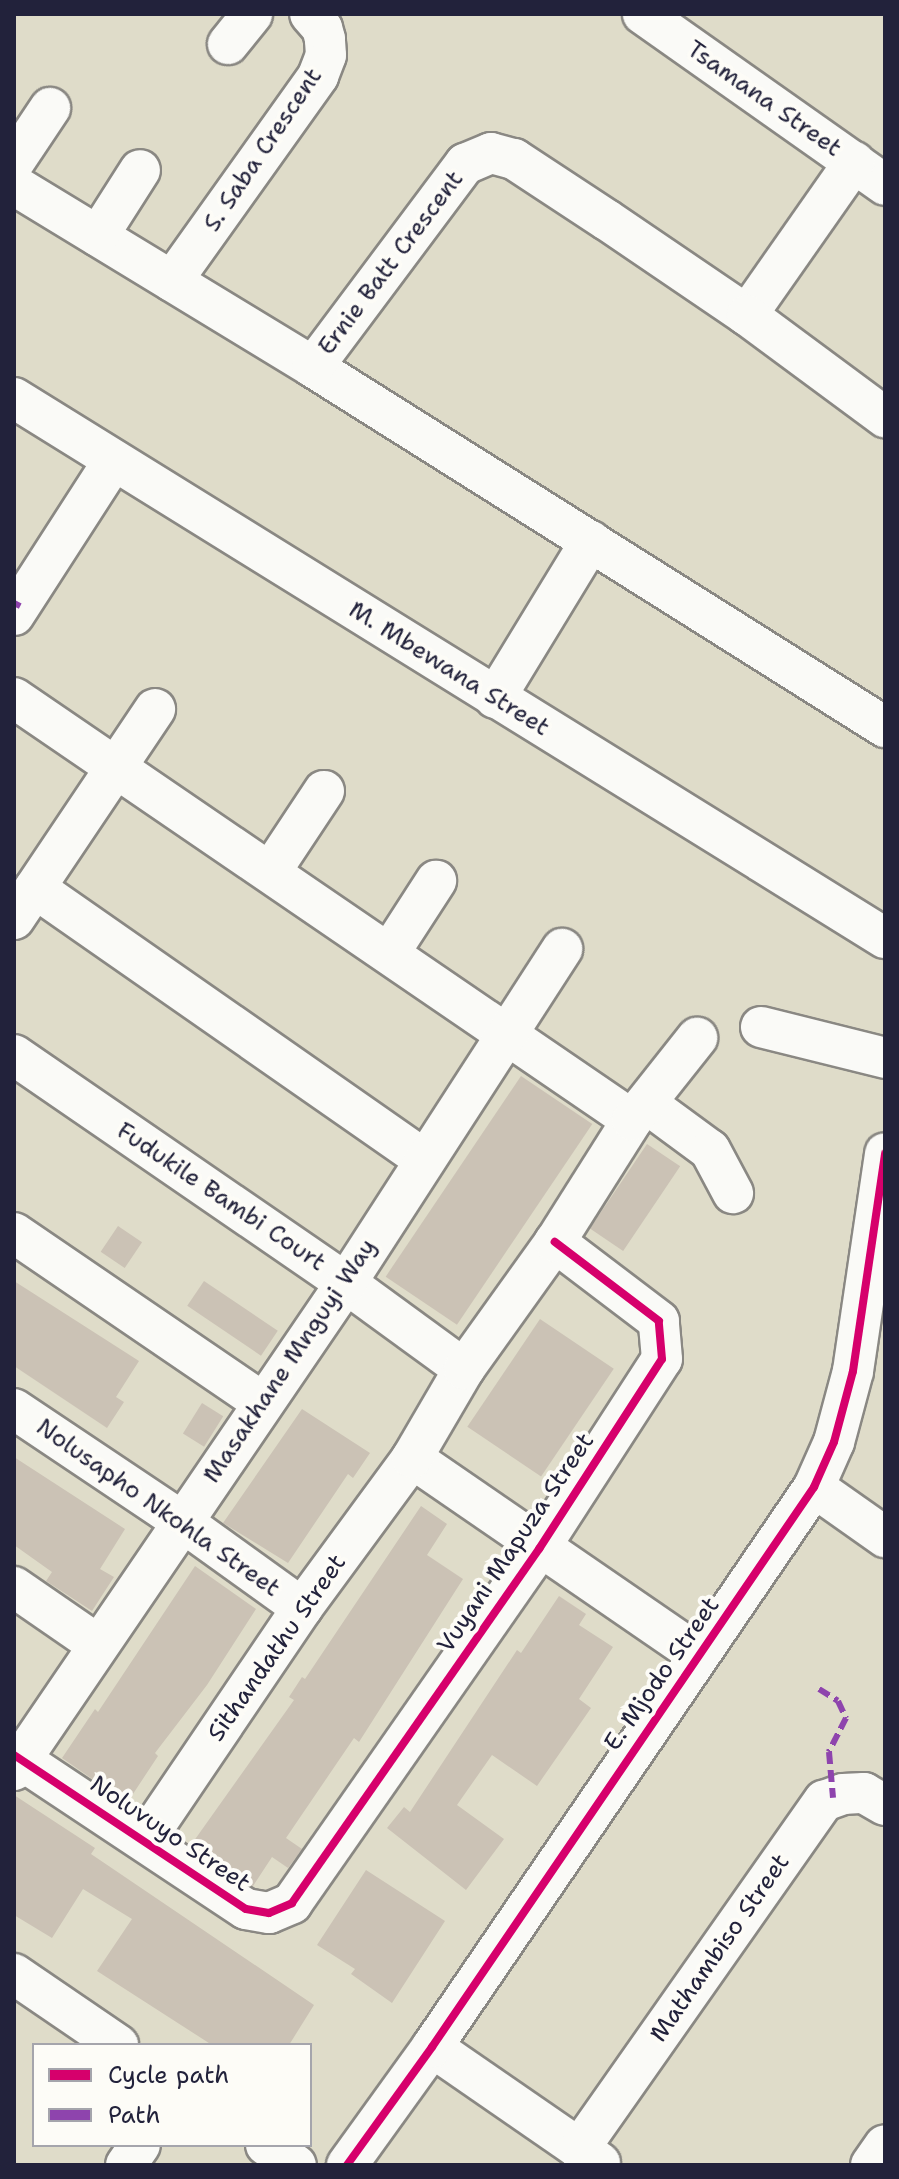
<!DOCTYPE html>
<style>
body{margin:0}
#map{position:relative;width:899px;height:2179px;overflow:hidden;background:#dfdcc9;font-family:"Shantell Sans",sans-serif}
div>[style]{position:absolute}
.building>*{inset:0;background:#cbc2b5;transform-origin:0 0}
.roads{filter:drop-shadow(2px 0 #8a8883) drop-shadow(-2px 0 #8a8883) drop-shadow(0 2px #8a8883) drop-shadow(0 -2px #8a8883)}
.minor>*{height:40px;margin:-20px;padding:0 20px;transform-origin:20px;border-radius:20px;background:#fafaf7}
.quiet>*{height:6px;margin-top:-3px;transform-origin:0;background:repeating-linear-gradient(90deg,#8e44ad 0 12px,transparent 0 18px)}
.cycleway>*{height:8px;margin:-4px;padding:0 4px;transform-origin:4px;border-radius:4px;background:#d6006c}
span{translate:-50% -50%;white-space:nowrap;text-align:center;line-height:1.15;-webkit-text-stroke:8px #fdfcf7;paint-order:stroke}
.street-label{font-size:24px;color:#22223b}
.frame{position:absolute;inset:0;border:16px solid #22223b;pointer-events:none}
.legend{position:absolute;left:32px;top:2043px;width:280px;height:104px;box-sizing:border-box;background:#fdfcf7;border:2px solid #a5a5ac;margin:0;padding:10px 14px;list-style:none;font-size:24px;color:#22223b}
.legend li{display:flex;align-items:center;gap:16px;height:40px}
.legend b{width:40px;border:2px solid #a5a5ac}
</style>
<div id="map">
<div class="building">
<i style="left:521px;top:1076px;width:86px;height:242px;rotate:34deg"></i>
<i style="left:647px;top:1144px;width:40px;height:102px;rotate:34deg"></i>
<i style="left:118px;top:1226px;width:29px;height:31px;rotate:34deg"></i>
<i style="clip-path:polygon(14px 1281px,139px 1361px,116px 1397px,124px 1402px,107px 1428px,14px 1366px)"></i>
<i style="left:204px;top:1281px;width:89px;height:30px;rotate:34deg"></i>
<i style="left:540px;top:1319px;width:89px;height:130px;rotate:34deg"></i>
<i style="left:202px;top:1403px;width:25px;height:36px;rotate:32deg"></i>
<i style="clip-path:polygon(302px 1409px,370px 1453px,353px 1478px,348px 1474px,288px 1563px,223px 1523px)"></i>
<i style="clip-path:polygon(14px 1457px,125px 1529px,100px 1569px,114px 1577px,92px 1611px,46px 1581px,52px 1572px,14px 1545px)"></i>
<i style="clip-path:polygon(421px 1506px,447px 1524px,427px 1555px,463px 1579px,359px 1742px,354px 1738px,286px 1838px,302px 1849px,288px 1868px,272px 1857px,253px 1886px,191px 1845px,294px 1700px,289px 1697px,302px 1677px,305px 1679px)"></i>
<i style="clip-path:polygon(195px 1566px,256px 1609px,207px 1685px,155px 1753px,158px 1756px,127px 1803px,62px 1758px,95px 1709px,98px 1712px)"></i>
<i style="clip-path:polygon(559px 1596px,586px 1614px,579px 1625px,613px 1647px,579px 1699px,591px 1708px,537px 1786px,492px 1755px,457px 1805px,504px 1839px,466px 1890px,387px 1828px,404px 1807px,410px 1812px,517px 1650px,521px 1653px)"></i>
<i style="clip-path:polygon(14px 1795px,95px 1848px,91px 1854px,314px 2005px,289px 2045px,212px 2045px,97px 1971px,132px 1919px,83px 1889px,52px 1938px,14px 1915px)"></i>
<i style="clip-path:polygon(366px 1870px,445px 1921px,392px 2003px,351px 1974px,355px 1969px,317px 1945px)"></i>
</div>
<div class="roads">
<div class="minor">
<i style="left:643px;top:14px;width:296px;rotate:35.2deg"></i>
<i style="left:228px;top:44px;width:38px;rotate:-51deg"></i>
<i style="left:14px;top:162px;width:65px;rotate:-56.3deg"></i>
<i style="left:14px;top:185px;width:350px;rotate:31.3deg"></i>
<i style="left:313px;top:367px;width:676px;rotate:32.19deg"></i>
<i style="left:98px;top:236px;width:78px;rotate:-57.5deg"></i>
<i style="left:172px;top:281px;width:252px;rotate:-54.5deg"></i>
<i style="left:318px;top:76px;width:22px;rotate:-69deg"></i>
<i style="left:326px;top:55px;width:16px;rotate:-94deg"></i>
<i style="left:325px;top:39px;width:11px;rotate:-105deg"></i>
<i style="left:322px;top:28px;width:18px;rotate:-131deg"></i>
<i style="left:747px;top:315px;width:187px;rotate:-55deg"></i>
<i style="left:313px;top:367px;width:254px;rotate:-53.2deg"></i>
<i style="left:465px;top:164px;width:28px;rotate:-23deg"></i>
<i style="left:491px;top:153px;width:24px;rotate:15deg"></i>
<i style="left:514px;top:159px;width:111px;rotate:33.3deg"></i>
<i style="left:607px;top:220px;width:169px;rotate:34.2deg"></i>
<i style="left:747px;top:315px;width:172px;rotate:36.5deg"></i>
<i style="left:14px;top:398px;width:1025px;rotate:31.8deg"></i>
<i style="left:14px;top:615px;width:184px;rotate:-57.2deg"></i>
<i style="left:14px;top:698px;width:748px;rotate:34.33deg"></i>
<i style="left:495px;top:698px;width:184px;rotate:-58.6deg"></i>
<i style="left:271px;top:871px;width:96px;rotate:-56.5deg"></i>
<i style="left:35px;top:888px;width:473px;rotate:34.9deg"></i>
<i style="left:14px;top:919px;width:253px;rotate:-56.1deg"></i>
<i style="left:390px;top:952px;width:85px;rotate:-57.1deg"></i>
<i style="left:761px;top:1027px;width:128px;rotate:14deg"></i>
<i style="left:14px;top:1055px;width:403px;rotate:34.5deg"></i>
<i style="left:346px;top:1283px;width:146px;rotate:36.1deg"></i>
<i style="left:646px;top:1103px;width:79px;rotate:36.3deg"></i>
<i style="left:710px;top:1150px;width:49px;rotate:61.9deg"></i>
<i style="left:14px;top:1233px;width:300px;rotate:34.3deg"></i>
<i style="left:14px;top:1409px;width:201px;rotate:33.8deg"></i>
<i style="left:181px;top:1521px;width:149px;rotate:35.7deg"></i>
<i style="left:412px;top:1458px;width:348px;rotate:34.5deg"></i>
<i style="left:814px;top:1487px;width:87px;rotate:35.2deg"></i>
<i style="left:14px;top:1587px;width:102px;rotate:34.6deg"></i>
<i style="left:14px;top:1755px;width:278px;rotate:33.6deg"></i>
<i style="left:246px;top:1909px;width:23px;rotate:10deg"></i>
<i style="left:269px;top:1913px;width:25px;rotate:-23deg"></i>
<i style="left:292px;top:1903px;width:432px;rotate:-55.1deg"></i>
<i style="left:539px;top:1549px;width:226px;rotate:-57.1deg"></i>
<i style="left:662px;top:1359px;width:38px;rotate:-95deg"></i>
<i style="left:659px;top:1321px;width:131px;rotate:-142.8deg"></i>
<i style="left:14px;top:1770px;width:589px;rotate:-55.72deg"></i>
<i style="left:346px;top:1283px;width:398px;rotate:-57.1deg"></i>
<i style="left:145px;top:1840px;width:280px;rotate:-55.9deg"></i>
<i style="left:302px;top:1608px;width:186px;rotate:-53.7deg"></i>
<i style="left:412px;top:1458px;width:103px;rotate:-59.7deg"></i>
<i style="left:464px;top:1369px;width:156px;rotate:-54.4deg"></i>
<i style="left:555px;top:1242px;width:144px;rotate:-57.7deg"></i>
<i style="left:632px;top:1120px;width:105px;rotate:-51.6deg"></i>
<i style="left:14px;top:1974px;width:126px;rotate:34.3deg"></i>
<i style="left:432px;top:2047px;width:204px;rotate:34.6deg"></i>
<i style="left:266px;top:2145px;width:36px;rotate:34deg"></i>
<i style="left:579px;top:2149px;width:426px;rotate:-54.9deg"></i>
<i style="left:824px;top:1801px;width:20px;rotate:-20deg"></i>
<i style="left:843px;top:1794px;width:21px;rotate:-3deg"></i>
<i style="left:864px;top:1793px;width:24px;rotate:30deg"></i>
<i style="left:126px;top:2165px;width:24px;rotate:-55deg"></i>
<i style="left:347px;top:2165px;width:145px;rotate:-54.2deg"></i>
<i style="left:432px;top:2047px;width:678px;rotate:-55.7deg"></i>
<i style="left:814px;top:1487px;width:49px;rotate:-66deg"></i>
<i style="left:834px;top:1442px;width:73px;rotate:-75deg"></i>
<i style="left:853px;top:1371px;width:220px;rotate:-81.6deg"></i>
<i style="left:871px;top:2165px;width:24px;rotate:-55deg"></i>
</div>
</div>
<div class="quiet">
<i style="left:14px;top:603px;width:7px;rotate:27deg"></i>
<i style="left:819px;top:1689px;width:22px;rotate:32deg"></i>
<i style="left:838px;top:1701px;width:19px;rotate:65deg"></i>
<i style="left:846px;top:1718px;width:38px;rotate:117deg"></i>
<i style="left:829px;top:1752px;width:46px;rotate:85deg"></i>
</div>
<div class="cycleway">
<i style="left:14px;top:1755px;width:278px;rotate:33.6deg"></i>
<i style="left:246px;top:1909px;width:23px;rotate:10deg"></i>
<i style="left:269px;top:1913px;width:25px;rotate:-23deg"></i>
<i style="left:292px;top:1903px;width:432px;rotate:-55.1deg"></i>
<i style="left:539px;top:1549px;width:226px;rotate:-57.1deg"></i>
<i style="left:662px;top:1359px;width:38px;rotate:-95deg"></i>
<i style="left:659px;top:1321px;width:131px;rotate:-142.8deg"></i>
<i style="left:347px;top:2165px;width:145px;rotate:-54.2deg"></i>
<i style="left:432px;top:2047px;width:678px;rotate:-55.7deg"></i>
<i style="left:814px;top:1487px;width:49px;rotate:-66deg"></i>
<i style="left:834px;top:1442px;width:73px;rotate:-75deg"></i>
<i style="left:853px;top:1371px;width:220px;rotate:-81.6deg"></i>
</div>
<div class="street-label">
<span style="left:764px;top:99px;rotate:35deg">Tsamana Street</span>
<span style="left:263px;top:150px;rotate:-56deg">S. Saba Crescent</span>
<span style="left:391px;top:263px;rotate:-53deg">Ernie Batt Crescent</span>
<span style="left:449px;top:669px;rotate:32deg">M. Mbewana Street</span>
<span style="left:221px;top:1197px;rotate:34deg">Fudukile Bambi Court</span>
<span style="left:290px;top:1361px;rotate:-56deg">Masakhane Mnguyi Way</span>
<span style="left:158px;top:1508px;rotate:35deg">Nolusapho Nkohla Street</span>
<span style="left:516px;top:1543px;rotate:-56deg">Vuyani Mapuza Street</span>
<span style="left:277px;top:1648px;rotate:-55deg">Sithandathu Street</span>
<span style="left:662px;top:1674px;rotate:-55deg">E. Mjodo Street</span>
<span style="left:170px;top:1834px;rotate:34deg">Noluvuyo Street</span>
<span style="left:720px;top:1948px;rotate:-55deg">Mathambiso Street</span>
</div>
<div class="frame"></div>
<ul class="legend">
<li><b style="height:10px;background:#d6006c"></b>Cycle path</li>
<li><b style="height:10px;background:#8e44ad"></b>Path</li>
</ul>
</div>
